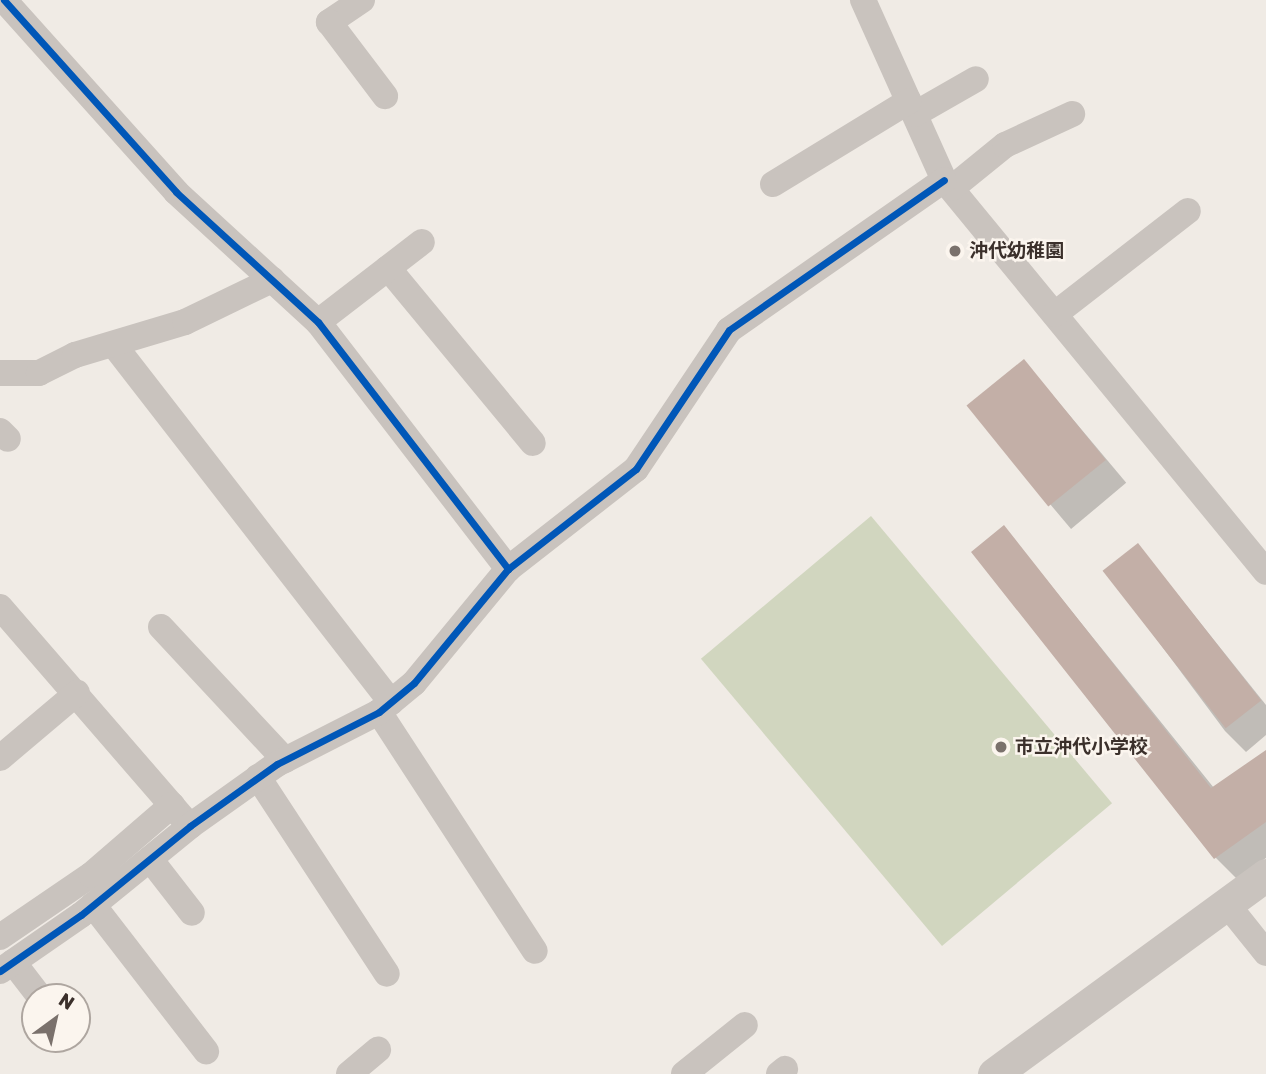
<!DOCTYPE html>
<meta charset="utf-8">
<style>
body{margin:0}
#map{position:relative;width:1266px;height:1074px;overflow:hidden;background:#f0ebe5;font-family:Rubik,"Noto Sans JP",sans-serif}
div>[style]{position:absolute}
.green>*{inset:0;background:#d1d6bf;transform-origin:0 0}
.shadow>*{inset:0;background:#0003;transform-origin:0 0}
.building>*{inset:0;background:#c3afa7;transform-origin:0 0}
.minor>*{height:26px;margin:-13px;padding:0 13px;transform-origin:13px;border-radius:13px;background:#c9c3be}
.tertiary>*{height:33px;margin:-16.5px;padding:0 16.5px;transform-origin:16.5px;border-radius:16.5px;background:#c9c3be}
.cycleway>*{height:7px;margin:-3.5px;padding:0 3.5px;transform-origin:3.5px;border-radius:3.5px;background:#0057b8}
.dots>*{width:19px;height:19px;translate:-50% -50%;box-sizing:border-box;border:4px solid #fbf5ee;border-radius:50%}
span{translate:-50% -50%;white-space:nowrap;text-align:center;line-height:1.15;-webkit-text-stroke:5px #fbf5ee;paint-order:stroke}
.poi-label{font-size:19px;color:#3b302b;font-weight:700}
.left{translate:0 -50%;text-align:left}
.north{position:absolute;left:21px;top:983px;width:70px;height:70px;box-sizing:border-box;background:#fbf5ee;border:2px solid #aea6a0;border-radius:50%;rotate:33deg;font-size:19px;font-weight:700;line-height:28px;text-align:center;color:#3b302b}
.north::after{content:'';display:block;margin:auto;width:24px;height:32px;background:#7a716c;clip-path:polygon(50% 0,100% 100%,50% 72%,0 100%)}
</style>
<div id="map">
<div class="green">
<i style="left:871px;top:516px;width:375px;height:222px;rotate:50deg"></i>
</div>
<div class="shadow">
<i style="left:1024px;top:361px;width:159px;height:72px;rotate:50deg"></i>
<i style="clip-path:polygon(1004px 527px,1214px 788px,1266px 752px,1266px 858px,1237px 879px,1216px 858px)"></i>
<i style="clip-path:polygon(1138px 545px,1266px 705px,1266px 735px,1246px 752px,1225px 731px,1108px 574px)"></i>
</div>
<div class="building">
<i style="left:1024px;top:359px;width:130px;height:74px;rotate:51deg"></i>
<i style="clip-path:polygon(1004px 525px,1211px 788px,1266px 750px,1266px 822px,1214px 859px,971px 552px)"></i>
<i style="left:1138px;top:543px;width:200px;height:45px;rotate:52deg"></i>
</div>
<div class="minor">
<i style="left:4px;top:0;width:258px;rotate:48.1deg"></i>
<i style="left:176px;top:192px;width:193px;rotate:42.5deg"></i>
<i style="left:318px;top:322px;width:312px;rotate:52.4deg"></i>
<i style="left:362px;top:0;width:40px;rotate:146deg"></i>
<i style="left:329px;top:22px;width:93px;rotate:52.9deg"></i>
<i style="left:863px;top:0;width:197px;rotate:65.8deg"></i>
<i style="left:944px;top:180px;width:507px;rotate:50.6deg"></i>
<i style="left:915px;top:114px;width:70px;rotate:-29.8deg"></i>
<i style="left:773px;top:184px;width:159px;rotate:-31.4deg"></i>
<i style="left:952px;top:188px;width:68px;rotate:-39.1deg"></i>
<i style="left:1005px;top:145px;width:74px;rotate:-24.8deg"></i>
<i style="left:388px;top:268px;width:227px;rotate:50.4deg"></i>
<i style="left:1055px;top:314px;width:168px;rotate:-37.8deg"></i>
<i style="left:318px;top:322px;width:131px;rotate:-37.6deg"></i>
<i style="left:114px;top:345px;width:452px;rotate:52.2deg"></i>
<i style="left:0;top:373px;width:39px"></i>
<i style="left:39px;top:373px;width:40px;rotate:-26.6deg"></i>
<i style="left:75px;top:355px;width:115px;rotate:-16.7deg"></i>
<i style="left:185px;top:322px;width:97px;rotate:-25.8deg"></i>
<i style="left:0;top:431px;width:11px;rotate:45deg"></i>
<i style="left:0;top:607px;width:290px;rotate:49.1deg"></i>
<i style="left:161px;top:627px;width:182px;rotate:47deg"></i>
<i style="left:379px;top:712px;width:285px;rotate:56.9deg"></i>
<i style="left:0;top:758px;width:101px;rotate:-40.2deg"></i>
<i style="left:258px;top:777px;width:235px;rotate:56.8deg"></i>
<i style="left:150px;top:859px;width:68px;rotate:52.1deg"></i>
<i style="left:1226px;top:903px;width:64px;rotate:51.3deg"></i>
<i style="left:93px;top:905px;width:185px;rotate:52.3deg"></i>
<i style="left:0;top:937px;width:110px;rotate:-34.3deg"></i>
<i style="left:91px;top:875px;width:107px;rotate:-40.8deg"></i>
<i style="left:13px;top:962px;width:44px;rotate:52.4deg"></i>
<i style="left:0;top:971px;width:98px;rotate:-34.7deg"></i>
<i style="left:81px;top:915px;width:141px;rotate:-39.2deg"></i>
<i style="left:190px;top:826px;width:107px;rotate:-35.5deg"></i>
<i style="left:277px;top:764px;width:114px;rotate:-27deg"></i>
<i style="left:379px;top:712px;width:45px;rotate:-39.6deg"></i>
<i style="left:414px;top:683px;width:148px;rotate:-50.5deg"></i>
<i style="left:508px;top:569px;width:162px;rotate:-38deg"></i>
<i style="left:636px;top:469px;width:167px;rotate:-56.2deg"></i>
<i style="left:729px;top:330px;width:262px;rotate:-34.9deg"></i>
<i style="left:349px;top:1074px;width:38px;rotate:-40deg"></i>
<i style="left:684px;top:1074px;width:78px;rotate:-38.8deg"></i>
<i style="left:779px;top:1074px;width:8px;rotate:-40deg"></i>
</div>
<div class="tertiary">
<i style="left:994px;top:1074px;width:337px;rotate:-36.2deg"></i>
</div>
<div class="cycleway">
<i style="left:4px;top:0;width:258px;rotate:48.1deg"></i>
<i style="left:176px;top:192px;width:193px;rotate:42.5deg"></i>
<i style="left:318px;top:322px;width:312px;rotate:52.4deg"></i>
<i style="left:0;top:971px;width:98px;rotate:-34.7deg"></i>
<i style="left:81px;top:915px;width:141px;rotate:-39.2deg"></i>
<i style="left:190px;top:826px;width:107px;rotate:-35.5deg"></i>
<i style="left:277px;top:764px;width:114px;rotate:-27deg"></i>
<i style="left:379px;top:712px;width:45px;rotate:-39.6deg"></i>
<i style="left:414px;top:683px;width:148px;rotate:-50.5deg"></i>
<i style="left:508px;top:569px;width:162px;rotate:-38deg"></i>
<i style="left:636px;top:469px;width:167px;rotate:-56.2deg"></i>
<i style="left:729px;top:330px;width:262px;rotate:-34.9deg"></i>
</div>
<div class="dots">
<i style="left:955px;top:251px;background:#7a716c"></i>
<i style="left:1001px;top:747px;background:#7a716c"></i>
</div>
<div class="poi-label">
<span class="left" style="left:969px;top:251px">沖代幼稚園</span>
<span class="left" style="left:1015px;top:747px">市立沖代小学校</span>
</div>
<div class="north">N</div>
</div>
